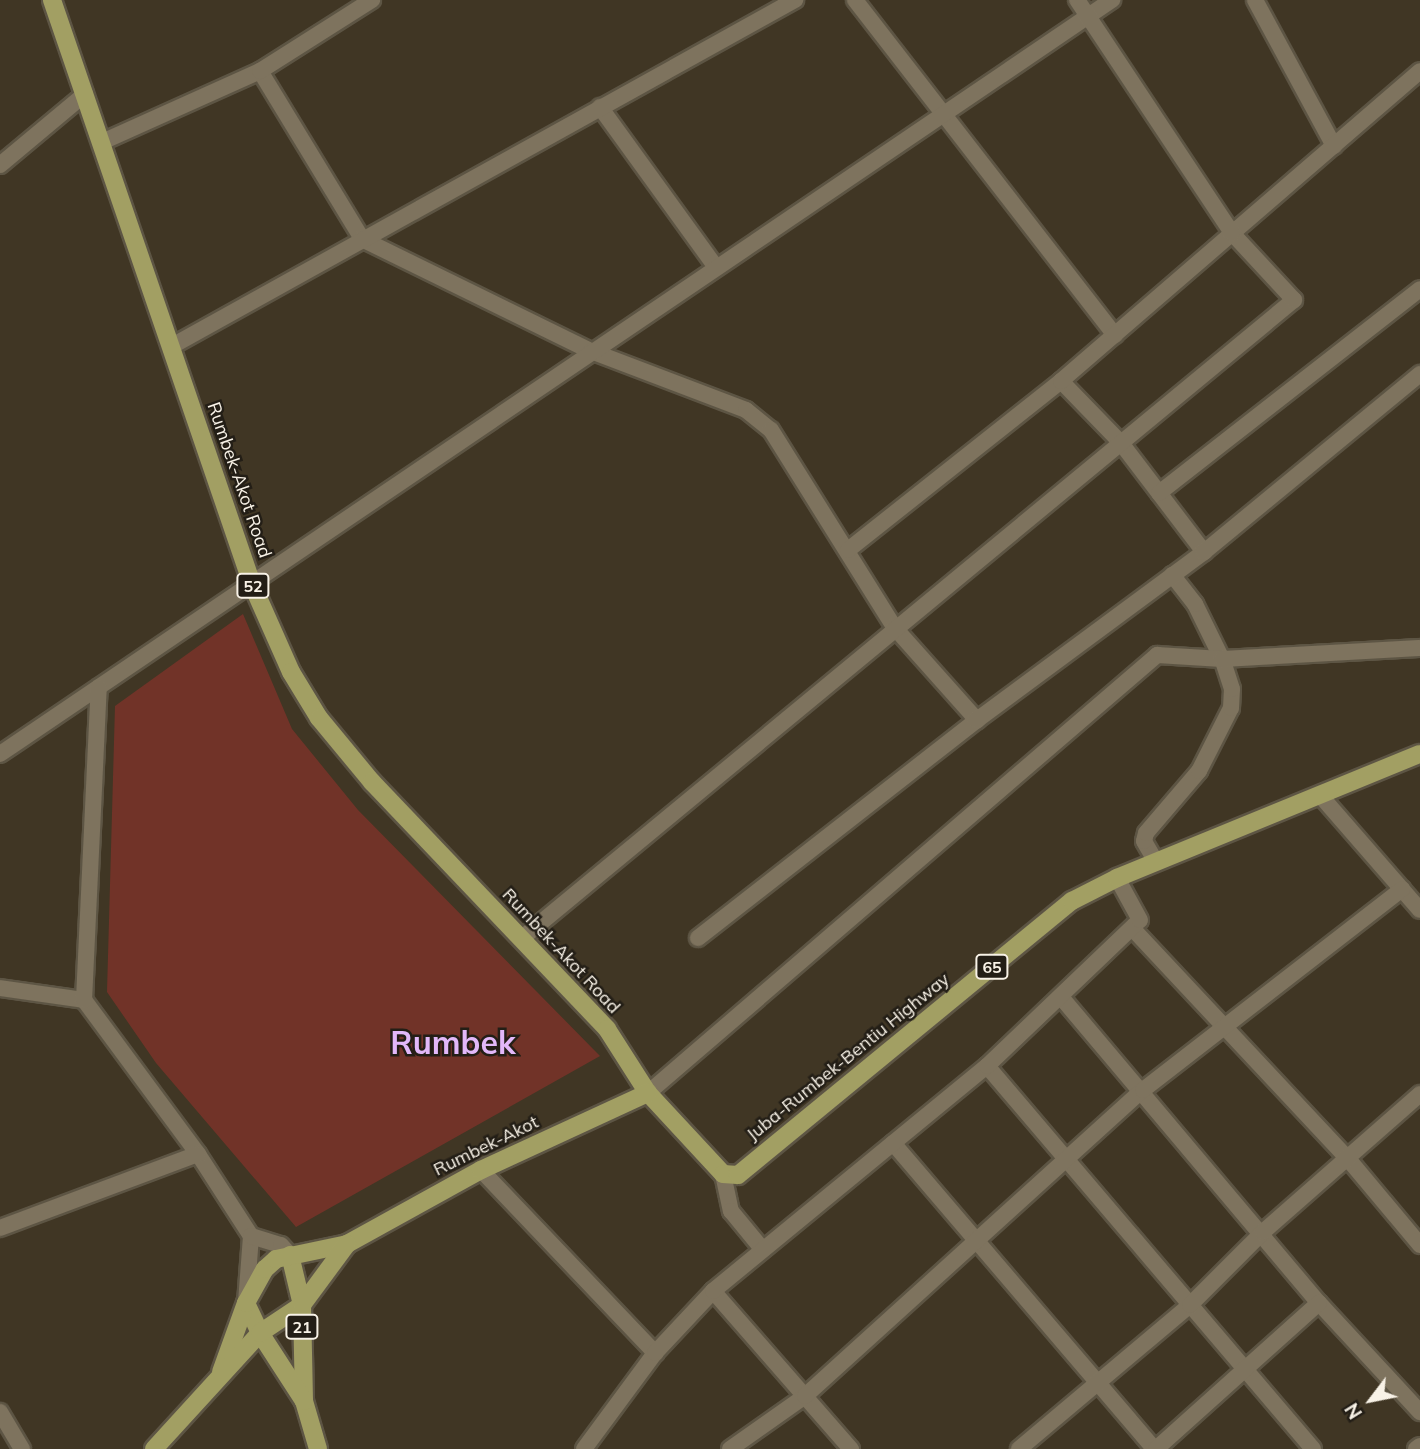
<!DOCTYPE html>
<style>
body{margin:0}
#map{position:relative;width:1420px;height:1449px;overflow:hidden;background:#403624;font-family:Mulish,sans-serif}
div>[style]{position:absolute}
.green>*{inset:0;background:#713328}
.roads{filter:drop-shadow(2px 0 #5d5544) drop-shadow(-2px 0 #5d5544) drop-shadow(0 2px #5d5544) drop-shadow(0 -2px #5d5544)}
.minor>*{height:16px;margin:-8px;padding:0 8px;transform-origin:8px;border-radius:8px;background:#7e735e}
.primary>*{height:18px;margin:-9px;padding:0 9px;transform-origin:9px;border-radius:9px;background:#a29f63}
span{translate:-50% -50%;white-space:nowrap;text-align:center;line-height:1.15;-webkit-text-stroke:5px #231e16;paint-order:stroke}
.shield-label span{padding:2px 5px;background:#231e16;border:2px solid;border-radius:5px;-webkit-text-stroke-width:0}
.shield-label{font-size:16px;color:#f8f2e7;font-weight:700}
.street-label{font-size:18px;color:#f8f2e7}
.town-label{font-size:32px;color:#e2b8f9;font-weight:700}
.north{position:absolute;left:1336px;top:1365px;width:70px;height:70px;-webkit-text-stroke:5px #231e16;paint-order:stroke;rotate:238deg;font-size:19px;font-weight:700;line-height:28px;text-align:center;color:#f8f2e7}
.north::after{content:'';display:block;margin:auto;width:24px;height:32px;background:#f8f2e7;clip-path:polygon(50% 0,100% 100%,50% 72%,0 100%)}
</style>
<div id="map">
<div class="green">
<i style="clip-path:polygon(243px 614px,292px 729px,358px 810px,600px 1056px,296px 1227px,156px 1063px,107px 992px,115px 706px)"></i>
</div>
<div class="roads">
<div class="minor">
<i style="left:855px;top:0;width:424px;rotate:52.2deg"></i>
<i style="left:1255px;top:0;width:166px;rotate:61.6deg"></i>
<i style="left:260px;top:71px;width:197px;rotate:58.7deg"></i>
<i style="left:362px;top:239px;width:255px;rotate:26.1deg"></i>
<i style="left:591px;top:351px;width:166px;rotate:20.8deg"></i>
<i style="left:746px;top:410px;width:32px;rotate:39deg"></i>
<i style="left:771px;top:430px;width:232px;rotate:58deg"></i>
<i style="left:894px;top:627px;width:125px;rotate:48.3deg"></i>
<i style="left:600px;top:107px;width:196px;rotate:54.1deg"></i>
<i style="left:102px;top:142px;width:173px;rotate:-24.2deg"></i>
<i style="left:260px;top:71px;width:133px;rotate:-32.4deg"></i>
<i style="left:0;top:165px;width:111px;rotate:-39.9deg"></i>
<i style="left:172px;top:346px;width:713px;rotate:-29.05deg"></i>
<i style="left:1061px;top:381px;width:86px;rotate:45.9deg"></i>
<i style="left:1121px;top:443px;width:137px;rotate:52.7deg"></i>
<i style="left:1159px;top:493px;width:331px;rotate:-38deg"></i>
<i style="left:848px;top:550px;width:272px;rotate:-38.4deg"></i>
<i style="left:1061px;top:381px;width:474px;rotate:-40.8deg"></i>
<i style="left:0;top:754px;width:1344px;rotate:-34.14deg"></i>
<i style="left:1320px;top:795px;width:152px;rotate:49deg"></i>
<i style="left:1156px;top:862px;width:24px;rotate:-120deg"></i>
<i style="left:1144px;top:841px;width:8px;rotate:-76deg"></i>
<i style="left:1146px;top:833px;width:82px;rotate:-49.5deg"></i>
<i style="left:1199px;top:771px;width:71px;rotate:-63.1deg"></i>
<i style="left:1231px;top:708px;width:19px;rotate:-87deg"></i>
<i style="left:1232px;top:689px;width:32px;rotate:-108deg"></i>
<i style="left:1222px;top:659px;width:61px;rotate:-116.1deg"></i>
<i style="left:1195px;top:604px;width:37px;rotate:-128deg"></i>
<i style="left:1132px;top:928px;width:318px;rotate:46.9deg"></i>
<i style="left:1349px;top:1160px;width:111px;rotate:50.1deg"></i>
<i style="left:698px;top:938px;width:354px;rotate:-38deg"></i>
<i style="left:977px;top:720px;width:282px;rotate:-36.5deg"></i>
<i style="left:1204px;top:552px;width:280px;rotate:-39.5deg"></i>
<i style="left:521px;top:939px;width:1003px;rotate:-39.58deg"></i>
<i style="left:1294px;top:300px;width:91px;rotate:-132.8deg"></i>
<i style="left:1232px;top:233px;width:280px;rotate:-123.6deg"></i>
<i style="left:0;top:988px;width:85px;rotate:8.1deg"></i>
<i style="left:84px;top:1000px;width:192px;rotate:53.5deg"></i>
<i style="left:198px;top:1154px;width:98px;rotate:57.1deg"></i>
<i style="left:251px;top:1236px;width:67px;rotate:94.3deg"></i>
<i style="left:1061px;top:997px;width:400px;rotate:49.9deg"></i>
<i style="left:1319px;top:1303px;width:149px;rotate:47.2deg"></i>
<i style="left:84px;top:1000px;width:313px;rotate:-87.3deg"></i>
<i style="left:987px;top:1066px;width:503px;rotate:49.6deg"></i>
<i style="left:648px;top:1093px;width:672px;rotate:-40.71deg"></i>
<i style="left:1157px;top:655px;width:65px;rotate:3.5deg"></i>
<i style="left:1222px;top:659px;width:198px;rotate:-3.2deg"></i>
<i style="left:893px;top:1143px;width:402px;rotate:49.5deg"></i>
<i style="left:481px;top:1170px;width:253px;rotate:46.4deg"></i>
<i style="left:723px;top:1174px;width:38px;rotate:78deg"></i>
<i style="left:731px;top:1211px;width:50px;rotate:50.6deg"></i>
<i style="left:0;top:1228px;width:211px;rotate:-20.5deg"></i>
<i style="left:251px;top:1236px;width:31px;rotate:17deg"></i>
<i style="left:281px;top:1245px;width:13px;rotate:48deg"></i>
<i style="left:713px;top:1291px;width:210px;rotate:48.9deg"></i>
<i style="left:0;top:1412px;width:43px;rotate:59.3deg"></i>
<i style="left:584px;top:1449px;width:119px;rotate:-53.5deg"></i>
<i style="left:655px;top:1353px;width:85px;rotate:-46.9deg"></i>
<i style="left:713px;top:1291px;width:355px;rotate:-39.4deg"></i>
<i style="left:987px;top:1066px;width:211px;rotate:-43.7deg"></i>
<i style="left:1140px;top:920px;width:48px;rotate:-118.7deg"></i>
<i style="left:730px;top:1449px;width:92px;rotate:-35.2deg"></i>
<i style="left:805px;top:1396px;width:456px;rotate:-42.2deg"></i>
<i style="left:1143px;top:1090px;width:328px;rotate:-37.8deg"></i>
<i style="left:1019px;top:1449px;width:224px;rotate:-40.1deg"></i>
<i style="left:1190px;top:1305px;width:103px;rotate:-45deg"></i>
<i style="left:1263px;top:1232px;width:209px;rotate:-41.3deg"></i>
<i style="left:1156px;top:1449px;width:219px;rotate:-41.9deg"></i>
<i style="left:1416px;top:1449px;width:5px;rotate:-37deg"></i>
</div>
<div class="primary">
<i style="left:52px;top:0;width:617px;rotate:71.1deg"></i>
<i style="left:252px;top:584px;width:96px;rotate:66.1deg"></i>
<i style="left:291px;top:672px;width:54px;rotate:58.7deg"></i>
<i style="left:319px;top:718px;width:83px;rotate:50.4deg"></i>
<i style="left:372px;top:782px;width:341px;rotate:46.4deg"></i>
<i style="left:607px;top:1029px;width:76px;rotate:57.4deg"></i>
<i style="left:648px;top:1093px;width:110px;rotate:47.2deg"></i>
<i style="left:723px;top:1174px;width:15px;rotate:4deg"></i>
<i style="left:738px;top:1175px;width:432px;rotate:-39.4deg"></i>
<i style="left:1072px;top:901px;width:51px;rotate:-27.1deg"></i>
<i style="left:1117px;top:878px;width:327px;rotate:-22.3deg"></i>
<i style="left:290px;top:1255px;width:51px;rotate:76.5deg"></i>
<i style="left:302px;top:1305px;width:96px;rotate:88.8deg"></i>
<i style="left:304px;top:1401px;width:50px;rotate:73.7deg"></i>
<i style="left:246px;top:1303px;width:33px;rotate:65deg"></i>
<i style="left:260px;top:1333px;width:81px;rotate:57.1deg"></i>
<i style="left:221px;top:1372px;width:73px;rotate:-70.1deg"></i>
<i style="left:246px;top:1303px;width:39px;rotate:-61deg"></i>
<i style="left:265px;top:1269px;width:15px;rotate:-42deg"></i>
<i style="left:276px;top:1259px;width:73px;rotate:-11.9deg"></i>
<i style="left:347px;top:1244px;width:153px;rotate:-28.9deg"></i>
<i style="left:481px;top:1170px;width:184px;rotate:-24.8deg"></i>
<i style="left:154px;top:1449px;width:157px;rotate:-47.6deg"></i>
<i style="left:260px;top:1333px;width:50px;rotate:-33.7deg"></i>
<i style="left:302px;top:1305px;width:76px;rotate:-53.6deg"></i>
</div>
</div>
<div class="shield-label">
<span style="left:253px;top:586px">52</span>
<span style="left:992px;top:967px">65</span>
<span style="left:302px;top:1327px">21</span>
</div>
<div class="street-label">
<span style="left:239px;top:480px;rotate:71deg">Rumbek-Akot Road</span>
<span style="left:561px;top:951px;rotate:47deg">Rumbek-Akot Road</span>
<span style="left:848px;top:1057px;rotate:-39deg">Juba-Rumbek-Bentiu Highway</span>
<span style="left:486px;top:1146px;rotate:-26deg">Rumbek-Akot</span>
</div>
<div class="town-label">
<span style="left:453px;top:1042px">Rumbek</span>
</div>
<div class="north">N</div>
</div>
